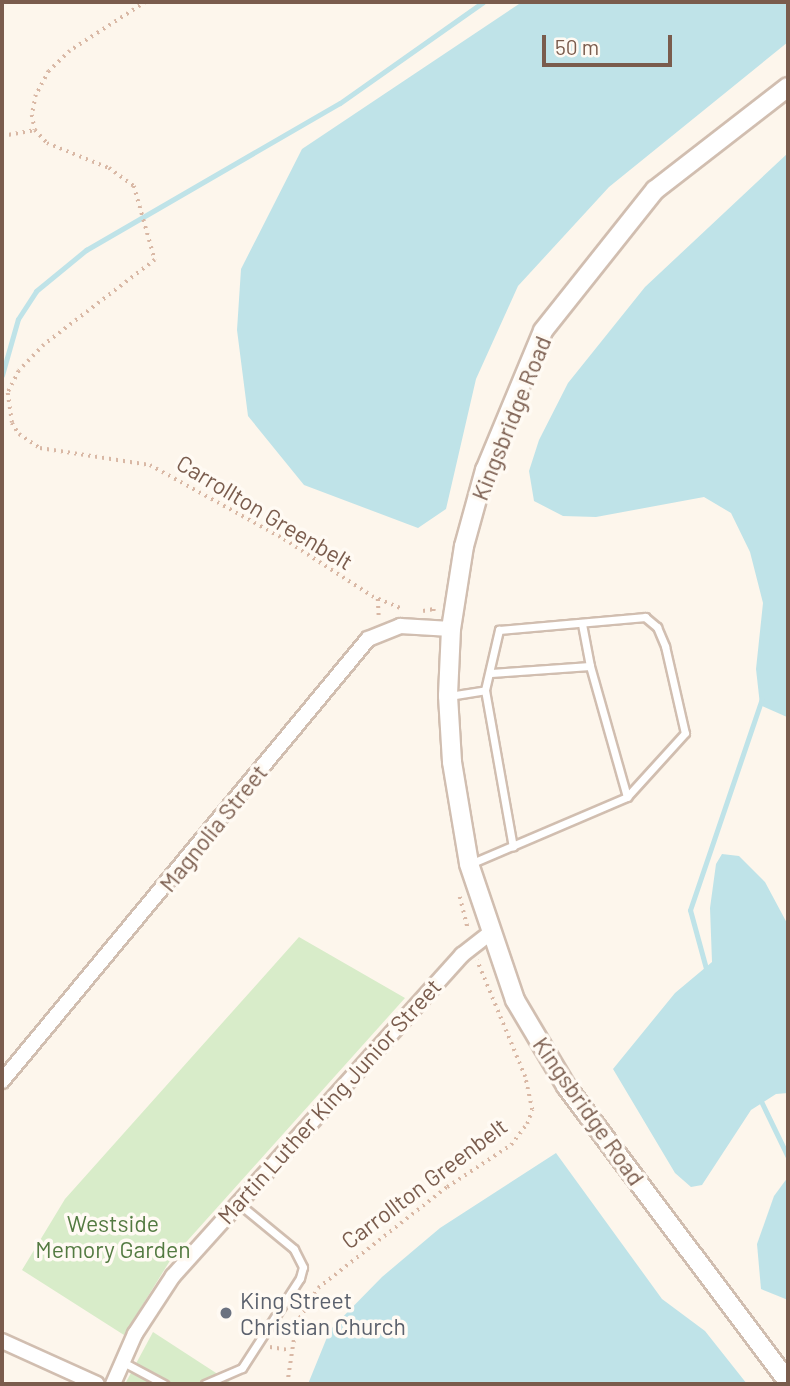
<!DOCTYPE html>
<style>
body{margin:0}
#map{position:relative;width:790px;height:1386px;overflow:hidden;background:#fdf6ec;font-family:Barlow,sans-serif}
div>[style]{position:absolute}
.green>*{inset:0;background:#d8ecc9}
.water>*{inset:0;background:#bfe3e8}
.stream>*{height:5px;margin:-2.5px;padding:0 2.5px;transform-origin:2.5px;border-radius:2.5px;background:#bfe3e8}
.path>*{height:3.5px;margin-top:-1.75px;transform-origin:0;background:repeating-linear-gradient(90deg,#d9b8a5 0 2px,transparent 0 7px)}
.roads{filter:drop-shadow(2px 0 #d1beb0) drop-shadow(-2px 0 #d1beb0) drop-shadow(0 2px #d1beb0) drop-shadow(0 -2px #d1beb0)}
.service>*{height:7px;margin:-3.5px;padding:0 3.5px;transform-origin:3.5px;border-radius:3.5px;background:#fff}
.minor>*{height:14px;margin:-7px;padding:0 7px;transform-origin:7px;border-radius:7px;background:#fff}
.tertiary>*{height:18px;margin:-9px;padding:0 9px;transform-origin:9px;border-radius:9px;background:#fff}
.dots>*{width:19px;height:19px;translate:-50% -50%;box-sizing:border-box;border:4px solid #fffaf3;border-radius:50%}
span{translate:-50% -50%;white-space:nowrap;text-align:center;line-height:1.15;-webkit-text-stroke:7px #fffaf3;paint-order:stroke}
.street-label{font-size:23px;color:#7a5c4d}
.park-label{font-size:23px;color:#537a41}
.worship-label{font-size:23px;color:#5b616d}
.left{translate:0 -50%;text-align:left}
.frame{position:absolute;inset:0;border:4px solid #7a5c4d;pointer-events:none}
.scale{position:absolute;left:542px;top:35px;width:130px;height:32px;box-sizing:border-box;border:4px solid #7a5c4d;border-top:0;padding-left:9px;font-size:21px;line-height:24px;white-space:nowrap;color:#7a5c4d;-webkit-text-stroke:5px #fffaf3;paint-order:stroke}
</style>
<div id="map">
<div class="green">
<i style="clip-path:polygon(299px 937px,405px 998px,171px 1259px,124px 1335px,22px 1270px,65px 1199px)"></i>
<i style="clip-path:polygon(153px 1332px,233px 1384px,125px 1384px)"></i>
</div>
<div class="water">
<i style="clip-path:polygon(522px 2px,788px 2px,788px 42px,609px 187px,518px 286px,476px 379px,446px 509px,418px 528px,304px 485px,248px 416px,237px 330px,241px 269px,302px 149px)"></i>
<i style="clip-path:polygon(788px 153px,788px 716px,787px 717px,760px 705px,756px 669px,763px 603px,750px 552px,731px 513px,704px 497px,596px 517px,563px 516px,534px 501px,529px 471px,539px 440px,568px 383px,645px 287px)"></i>
<i style="clip-path:polygon(722px 854px,739px 856px,765px 882px,788px 925px,788px 1093px,776px 1094px,751px 1110px,702px 1185px,691px 1187px,675px 1173px,613px 1069px,675px 993px,712px 962px,710px 908px,716px 864px)"></i>
<i style="clip-path:polygon(556px 1153px,662px 1299px,705px 1331px,747px 1384px,308px 1384px,330px 1330px,382px 1277px,440px 1228px)"></i>
<i style="clip-path:polygon(788px 1177px,788px 1300px,761px 1289px,757px 1244px,774px 1196px)"></i>
</div>
<div class="stream">
<i style="left:2px;top:375px;width:58px;rotate:-74.1deg"></i>
<i style="left:18px;top:319px;width:33px;rotate:-57deg"></i>
<i style="left:36px;top:291px;width:65px;rotate:-39.4deg"></i>
<i style="left:86px;top:250px;width:293px;rotate:-30.1deg"></i>
<i style="left:340px;top:103px;width:175px;rotate:-35.2deg"></i>
<i style="left:707px;top:972px;width:64px;rotate:-105.3deg"></i>
<i style="left:690px;top:910px;width:223px;rotate:-71.2deg"></i>
<i style="left:759px;top:1097px;width:67px;rotate:64.2deg"></i>
</div>
<div class="path">
<i style="left:146px;top:2px;width:90px;rotate:147.2deg"></i>
<i style="left:70px;top:51px;width:29px;rotate:136deg"></i>
<i style="left:49px;top:71px;width:27px;rotate:118deg"></i>
<i style="left:36px;top:95px;width:20px;rotate:101deg"></i>
<i style="left:32px;top:115px;width:15px;rotate:79deg"></i>
<i style="left:35px;top:130px;width:18px;rotate:47deg"></i>
<i style="left:47px;top:143px;width:67px;rotate:22deg"></i>
<i style="left:109px;top:168px;width:31px;rotate:36deg"></i>
<i style="left:134px;top:186px;width:77px;rotate:74.2deg"></i>
<i style="left:155px;top:260px;width:140px;rotate:142.6deg"></i>
<i style="left:44px;top:345px;width:36px;rotate:134deg"></i>
<i style="left:19px;top:371px;width:25px;rotate:117deg"></i>
<i style="left:8px;top:393px;width:30px;rotate:82deg"></i>
<i style="left:12px;top:423px;width:13px;rotate:58deg"></i>
<i style="left:19px;top:434px;width:25px;rotate:34deg"></i>
<i style="left:40px;top:448px;width:111px;rotate:8.8deg"></i>
<i style="left:150px;top:465px;width:153px;rotate:28.9deg"></i>
<i style="left:284px;top:539px;width:105px;rotate:32.9deg"></i>
<i style="left:372px;top:596px;width:33px;rotate:23deg"></i>
<i style="left:2px;top:136px;width:34px;rotate:-10deg"></i>
<i style="left:378px;top:599px;width:19px;rotate:87deg"></i>
<i style="left:423px;top:611px;width:11px;rotate:-10deg"></i>
<i style="left:434px;top:609px;width:6px;rotate:99deg"></i>
<i style="left:460px;top:897px;width:34px;rotate:76deg"></i>
<i style="left:270px;top:1347px;width:20px;rotate:9deg"></i>
<i style="left:287px;top:1384px;width:61px;rotate:-81.5deg"></i>
<i style="left:296px;top:1324px;width:42px;rotate:-58.6deg"></i>
<i style="left:318px;top:1288px;width:164px;rotate:-38.1deg"></i>
<i style="left:447px;top:1187px;width:77px;rotate:-33.3deg"></i>
<i style="left:511px;top:1145px;width:26px;rotate:-53deg"></i>
<i style="left:527px;top:1124px;width:15px;rotate:-70deg"></i>
<i style="left:532px;top:1110px;width:34px;rotate:-102deg"></i>
<i style="left:525px;top:1077px;width:126px;rotate:-112.5deg"></i>
</div>
<div class="roads">
<div class="service">
<i style="left:582px;top:624px;width:43px;rotate:79.2deg"></i>
<i style="left:491px;top:673px;width:99px;rotate:-4deg"></i>
<i style="left:590px;top:666px;width:136px;rotate:74.2deg"></i>
<i style="left:485px;top:690px;width:159px;rotate:79.9deg"></i>
<i style="left:449px;top:696px;width:36px;rotate:-9deg"></i>
<i style="left:485px;top:690px;width:62px;rotate:-76.9deg"></i>
<i style="left:499px;top:630px;width:147px;rotate:-5.1deg"></i>
<i style="left:645px;top:617px;width:16px;rotate:40deg"></i>
<i style="left:657px;top:627px;width:21px;rotate:67deg"></i>
<i style="left:665px;top:646px;width:89px;rotate:77.1deg"></i>
<i style="left:685px;top:733px;width:86px;rotate:132.2deg"></i>
<i style="left:627px;top:797px;width:171px;rotate:156.9deg"></i>
<i style="left:123px;top:1362px;width:47px;rotate:28.2deg"></i>
<i style="left:205px;top:1384px;width:40px;rotate:-23.4deg"></i>
<i style="left:242px;top:1368px;width:107px;rotate:-57.2deg"></i>
<i style="left:300px;top:1278px;width:11px;rotate:-75deg"></i>
<i style="left:303px;top:1267px;width:20px;rotate:-117deg"></i>
<i style="left:294px;top:1249px;width:72px;rotate:-140.6deg"></i>
</div>
<div class="minor">
<i style="left:2px;top:1081px;width:574px;rotate:-50.37deg"></i>
<i style="left:368px;top:639px;width:35px;rotate:-22deg"></i>
<i style="left:400px;top:626px;width:51px;rotate:3.4deg"></i>
<i style="left:2px;top:1341px;width:104px;rotate:24.4deg"></i>
<i style="left:113px;top:1384px;width:55px;rotate:-66.3deg"></i>
<i style="left:135px;top:1334px;width:69px;rotate:-56.8deg"></i>
<i style="left:173px;top:1276px;width:432px;rotate:-48deg"></i>
<i style="left:462px;top:955px;width:36px;rotate:-38deg"></i>
</div>
<div class="tertiary">
<i style="left:788px;top:87px;width:168px;rotate:142.2deg"></i>
<i style="left:655px;top:190px;width:180px;rotate:128.5deg"></i>
<i style="left:543px;top:331px;width:151px;rotate:112.6deg"></i>
<i style="left:485px;top:470px;width:79px;rotate:105.4deg"></i>
<i style="left:464px;top:546px;width:84px;rotate:98.9deg"></i>
<i style="left:451px;top:629px;width:67px;rotate:92.6deg"></i>
<i style="left:448px;top:696px;width:66px;rotate:86.5deg"></i>
<i style="left:452px;top:762px;width:103px;rotate:80.5deg"></i>
<i style="left:469px;top:864px;width:144px;rotate:71.3deg"></i>
<i style="left:515px;top:1000px;width:100px;rotate:59.3deg"></i>
<i style="left:566px;top:1086px;width:370px;rotate:53.1deg"></i>
</div>
</div>
<div class="dots">
<i style="left:226px;top:1313px;background:#6b7280"></i>
</div>
<div class="street-label">
<span style="left:511px;top:418px;rotate:-68deg">Kingsbridge Road</span>
<span style="left:265px;top:512px;rotate:31deg">Carrollton Greenbelt</span>
<span style="left:213px;top:828px;rotate:-51deg">Magnolia Street</span>
<span style="left:329px;top:1101px;rotate:-48deg">Martin Luther King Junior Street</span>
<span style="left:589px;top:1111px;rotate:55deg">Kingsbridge Road</span>
<span style="left:424px;top:1183px;rotate:-37deg">Carrollton Greenbelt</span>
</div>
<div class="park-label">
<span style="left:113px;top:1236px">Westside<br>Memory Garden</span>
</div>
<div class="worship-label">
<span class="left" style="left:240px;top:1313px">King Street<br>Christian Church</span>
</div>
<div class="frame"></div>
<div class="scale">50 m</div>
</div>
